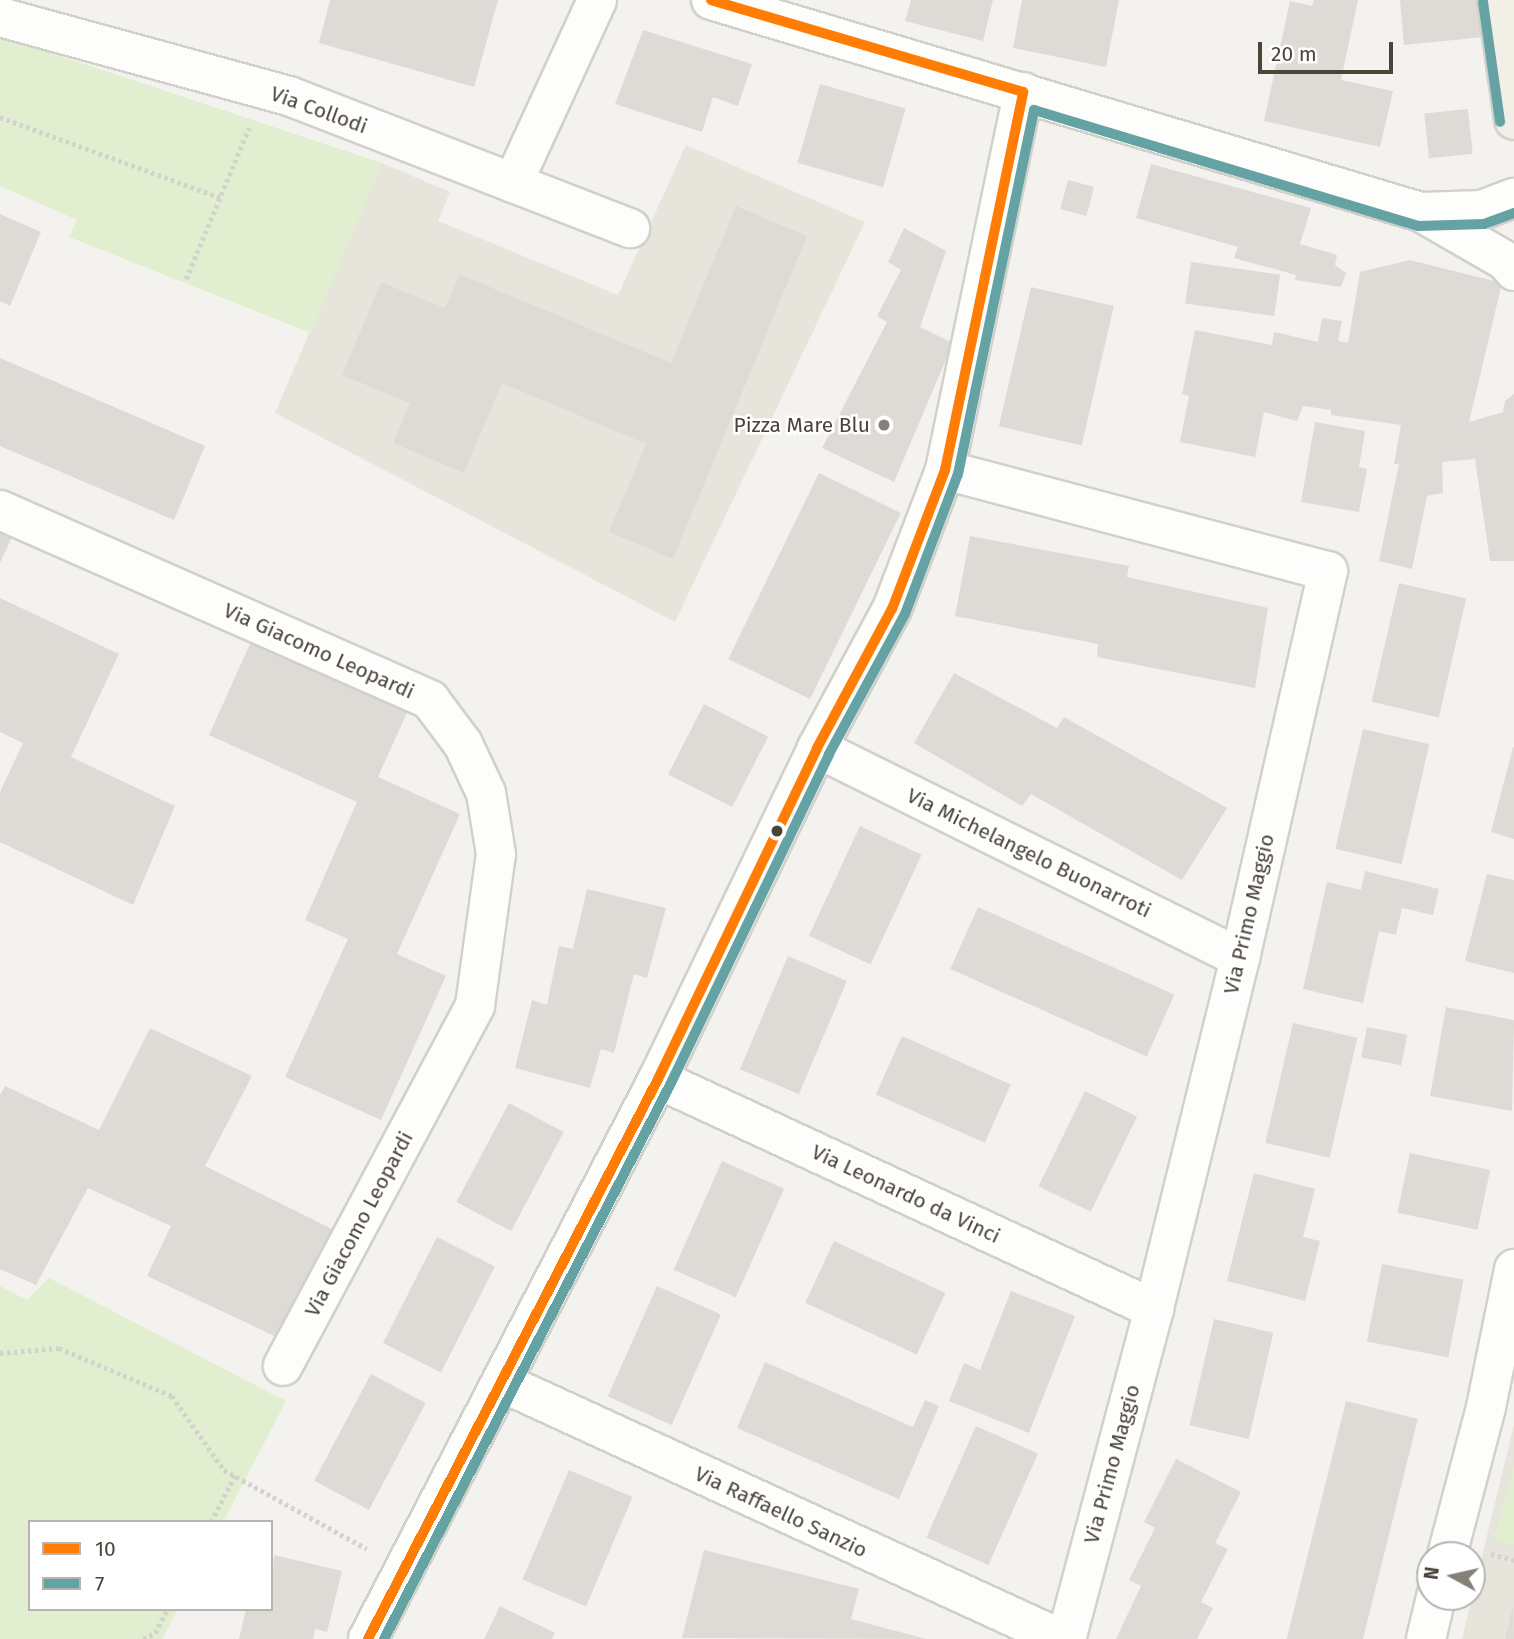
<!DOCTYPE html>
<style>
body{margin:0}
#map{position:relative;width:1514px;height:1639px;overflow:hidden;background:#f4f2ee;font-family:"Fira Sans",sans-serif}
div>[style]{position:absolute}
.residential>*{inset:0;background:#e7e4dc}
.green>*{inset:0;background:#e1eecf}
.building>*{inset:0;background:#dedbd6;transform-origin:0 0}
.path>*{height:4.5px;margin-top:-2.25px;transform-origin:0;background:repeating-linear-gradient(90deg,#d3d2cc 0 3.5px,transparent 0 7px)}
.roads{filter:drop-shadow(2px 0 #d2d0cb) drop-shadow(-2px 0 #d2d0cb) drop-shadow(0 2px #d2d0cb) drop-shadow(0 -2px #d2d0cb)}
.minor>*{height:38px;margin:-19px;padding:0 19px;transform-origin:19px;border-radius:19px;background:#fdfdfc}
.major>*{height:38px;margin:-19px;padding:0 19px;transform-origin:19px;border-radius:19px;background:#f2efe6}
.bus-1>*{height:10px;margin:-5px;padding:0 5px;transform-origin:5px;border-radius:5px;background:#ff7d04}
.bus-2>*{height:10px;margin:-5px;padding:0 5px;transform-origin:5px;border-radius:5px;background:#65a2a3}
.dots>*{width:19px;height:19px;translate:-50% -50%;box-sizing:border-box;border:4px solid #fff;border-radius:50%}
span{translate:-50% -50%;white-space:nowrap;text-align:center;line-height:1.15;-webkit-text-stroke:5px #fff;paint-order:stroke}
.street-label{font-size:21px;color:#4b4439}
.poi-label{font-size:21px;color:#4b4439}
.right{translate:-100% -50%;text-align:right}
.legend{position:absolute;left:28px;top:1520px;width:245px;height:91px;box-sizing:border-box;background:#fff;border:2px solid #b7b4b0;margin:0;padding:9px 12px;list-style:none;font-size:21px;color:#4b4439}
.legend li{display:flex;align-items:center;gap:14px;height:35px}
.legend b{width:35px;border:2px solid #b7b4b0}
.north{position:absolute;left:1416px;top:1541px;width:70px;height:70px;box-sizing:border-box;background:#fff;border:2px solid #b7b4b0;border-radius:50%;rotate:278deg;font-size:19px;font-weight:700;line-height:28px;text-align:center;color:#4b4439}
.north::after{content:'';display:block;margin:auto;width:24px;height:32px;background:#868178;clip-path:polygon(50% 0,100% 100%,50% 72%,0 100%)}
.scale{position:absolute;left:1258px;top:42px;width:135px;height:32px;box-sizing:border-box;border:4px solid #4b4439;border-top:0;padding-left:9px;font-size:21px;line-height:24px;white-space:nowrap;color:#4b4439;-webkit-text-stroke:5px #fff;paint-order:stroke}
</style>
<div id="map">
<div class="residential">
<i style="clip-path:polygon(686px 145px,865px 222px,675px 622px,275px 413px,382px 163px,450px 192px,438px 221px,618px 295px)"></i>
<i style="clip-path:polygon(1514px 1424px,1514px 1639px,1462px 1639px)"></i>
</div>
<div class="green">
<i style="clip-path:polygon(0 36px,382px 163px,311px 333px,69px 237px,77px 220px,0 186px)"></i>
<i style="clip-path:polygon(49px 1278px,286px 1401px,223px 1522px,30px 1522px,30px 1609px,178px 1609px,162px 1639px,0 1639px,0 1286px,27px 1300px)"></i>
<i style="clip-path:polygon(1514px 1466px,1514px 1545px,1494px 1539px)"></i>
</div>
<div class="building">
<i style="clip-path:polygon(330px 0,498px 0,474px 87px,319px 43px)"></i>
<i style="clip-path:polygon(911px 0,993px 0,983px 41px,905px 21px)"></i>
<i style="clip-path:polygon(1022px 0,1119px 0,1106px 67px,1013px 48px)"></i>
<i style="clip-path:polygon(1314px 0,1358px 0,1341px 80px,1393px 91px,1380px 147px,1264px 121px,1290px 1px,1312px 6px)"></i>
<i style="clip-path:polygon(1400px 0,1481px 0,1484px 37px,1404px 45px)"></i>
<i style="clip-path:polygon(643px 30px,752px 64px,738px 106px,713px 97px,702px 132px,615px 104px)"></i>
<i style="left:820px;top:84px;width:89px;height:82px;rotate:16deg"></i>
<i style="left:1468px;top:109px;width:45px;height:44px;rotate:84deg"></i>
<i style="clip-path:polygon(1151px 164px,1311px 208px,1300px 244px,1337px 255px,1335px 265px,1346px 273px,1341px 287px,1295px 280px,1296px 275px,1234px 258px,1238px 247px,1136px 218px)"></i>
<i style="left:1068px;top:180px;width:27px;height:30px;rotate:15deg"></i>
<i style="clip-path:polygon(736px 206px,807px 236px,673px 559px,609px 532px,646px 444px,502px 383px,464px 473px,393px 443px,410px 403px,342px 375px,381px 282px,445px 308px,459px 274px,671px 363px)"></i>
<i style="clip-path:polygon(0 214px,41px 232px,10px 306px,0 301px)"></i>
<i style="clip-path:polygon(904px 228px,946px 251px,920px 327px,953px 343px,894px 482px,822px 448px,887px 322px,877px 316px,901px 270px,888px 262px)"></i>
<i style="clip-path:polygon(1410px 260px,1502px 283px,1469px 422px,1503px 412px,1505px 401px,1514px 394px,1514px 561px,1490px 561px,1475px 459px,1442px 462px,1443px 493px,1427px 496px,1412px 569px,1379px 561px,1399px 464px,1394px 464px,1401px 425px,1331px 415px,1331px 410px,1303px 406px,1297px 421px,1264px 412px,1255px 457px,1180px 442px,1189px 396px,1182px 394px,1195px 330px,1272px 345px,1274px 332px,1318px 342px,1322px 318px,1342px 321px,1338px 341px,1348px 343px,1360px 272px)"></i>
<i style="left:1191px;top:262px;width:90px;height:42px;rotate:8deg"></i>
<i style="left:1031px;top:287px;width:85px;height:143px;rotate:13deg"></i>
<i style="clip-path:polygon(0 358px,205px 446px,174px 520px,0 446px)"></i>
<i style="clip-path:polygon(1315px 422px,1365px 431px,1359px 467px,1367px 469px,1359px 512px,1301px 502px)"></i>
<i style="left:819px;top:473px;width:91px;height:207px;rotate:26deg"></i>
<i style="clip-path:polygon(0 523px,15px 531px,0 563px)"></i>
<i style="clip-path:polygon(970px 536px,1129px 566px,1127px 577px,1268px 608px,1255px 688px,1097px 657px,1098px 644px,955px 616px)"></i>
<i style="left:1399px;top:583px;width:69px;height:122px;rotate:13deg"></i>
<i style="clip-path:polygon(0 598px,119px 654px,71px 757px,175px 806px,133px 905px,0 842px,0 792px,23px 743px,0 732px)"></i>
<i style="clip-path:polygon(254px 635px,410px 706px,378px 777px,460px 814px,397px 954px,446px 976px,381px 1120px,285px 1077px,348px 939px,305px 920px,357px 802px,209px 735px)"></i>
<i style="clip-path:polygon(954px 673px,1057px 728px,1064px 717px,1227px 808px,1182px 880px,1031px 794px,1022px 806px,914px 743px)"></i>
<i style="left:704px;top:704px;width:72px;height:79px;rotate:27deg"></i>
<i style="left:1363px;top:729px;width:68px;height:123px;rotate:13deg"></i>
<i style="clip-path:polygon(1513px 747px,1514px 748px,1514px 839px,1491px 832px)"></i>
<i style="left:860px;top:826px;width:68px;height:121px;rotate:25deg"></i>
<i style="clip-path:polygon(1365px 871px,1439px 889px,1433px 915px,1402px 908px,1396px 935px,1379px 931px,1363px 1003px,1303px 989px,1327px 882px,1361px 890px)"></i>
<i style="clip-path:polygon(1487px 874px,1514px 880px,1514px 973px,1465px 961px)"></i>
<i style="clip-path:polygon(587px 889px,666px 908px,647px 978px,634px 974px,614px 1053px,601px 1049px,590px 1088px,515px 1068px,532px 1000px,547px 1005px,559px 946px,573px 949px)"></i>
<i style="left:978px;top:907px;width:215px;height:68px;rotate:24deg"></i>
<i style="left:788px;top:956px;width:64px;height:123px;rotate:23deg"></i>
<i style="clip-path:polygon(1446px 1007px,1514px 1020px,1512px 1111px,1430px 1096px)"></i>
<i style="left:1293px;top:1023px;width:66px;height:123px;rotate:13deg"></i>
<i style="left:1367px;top:1027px;width:41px;height:31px;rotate:11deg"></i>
<i style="clip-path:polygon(150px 1028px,252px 1076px,205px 1166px,344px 1235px,285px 1341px,147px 1276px,171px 1226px,88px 1188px,36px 1285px,0 1269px,0 1095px,5px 1086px,99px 1130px)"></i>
<i style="left:902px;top:1036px;width:119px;height:64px;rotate:24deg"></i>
<i style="left:1085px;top:1091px;width:58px;height:106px;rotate:26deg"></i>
<i style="left:509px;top:1103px;width:62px;height:112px;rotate:28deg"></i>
<i style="left:1410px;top:1153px;width:82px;height:61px;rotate:12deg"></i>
<i style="left:722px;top:1161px;width:68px;height:119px;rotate:24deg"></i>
<i style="clip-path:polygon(1254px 1173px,1315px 1189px,1303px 1237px,1320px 1241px,1305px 1301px,1227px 1281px)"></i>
<i style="left:437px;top:1237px;width:65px;height:119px;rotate:27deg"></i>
<i style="left:834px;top:1241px;width:123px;height:68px;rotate:25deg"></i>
<i style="left:1382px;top:1264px;width:83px;height:79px;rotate:11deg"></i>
<i style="left:657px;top:1286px;width:70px;height:121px;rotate:24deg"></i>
<i style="clip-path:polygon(1011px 1291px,1075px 1316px,1029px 1433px,949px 1401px,964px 1363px,980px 1370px)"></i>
<i style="left:1214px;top:1319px;width:61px;height:109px;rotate:13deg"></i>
<i style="clip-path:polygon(765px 1362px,913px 1427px,925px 1400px,939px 1406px,899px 1499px,737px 1428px)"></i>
<i style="left:371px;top:1374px;width:62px;height:121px;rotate:28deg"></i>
<i style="left:1346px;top:1401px;width:74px;height:245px;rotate:14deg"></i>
<i style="left:976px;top:1426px;width:68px;height:122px;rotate:24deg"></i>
<i style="clip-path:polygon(1176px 1459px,1241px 1492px,1215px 1543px,1228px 1549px,1201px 1602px,1213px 1608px,1197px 1639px,1116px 1639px,1141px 1586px,1129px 1580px,1155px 1528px,1144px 1522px)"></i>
<i style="left:569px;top:1470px;width:69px;height:119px;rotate:23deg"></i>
<i style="clip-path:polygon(704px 1550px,859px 1589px,851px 1619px,926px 1639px,682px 1638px)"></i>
<i style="clip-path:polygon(274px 1555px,342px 1571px,327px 1632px,315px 1629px,313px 1639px,239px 1639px,246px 1609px,271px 1609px)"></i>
<i style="clip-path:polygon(500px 1606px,555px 1633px,552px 1639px,484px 1639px)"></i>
<i style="clip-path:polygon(1513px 1606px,1514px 1639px,1505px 1639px)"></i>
</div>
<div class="path">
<i style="left:0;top:117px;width:235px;rotate:20.1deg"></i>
<i style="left:186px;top:279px;width:164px;rotate:-67.4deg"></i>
<i style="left:0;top:1353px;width:59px;rotate:-4.8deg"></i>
<i style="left:59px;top:1348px;width:123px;rotate:23deg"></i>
<i style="left:172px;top:1396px;width:90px;rotate:54.9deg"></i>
<i style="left:224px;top:1470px;width:163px;rotate:28.9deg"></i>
<i style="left:211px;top:1522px;width:53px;rotate:-62.9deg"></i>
<i style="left:1491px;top:1554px;width:24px;rotate:15deg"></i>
<i style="left:143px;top:1639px;width:13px;rotate:-27deg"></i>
<i style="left:155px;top:1633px;width:27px;rotate:-63deg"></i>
</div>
<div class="roads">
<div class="minor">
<i style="left:711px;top:0;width:741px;rotate:16.63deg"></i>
<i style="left:1421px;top:212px;width:98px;rotate:30deg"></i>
<i style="left:1506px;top:261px;width:13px;rotate:51deg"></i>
<i style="left:0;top:17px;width:300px;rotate:15.3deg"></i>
<i style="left:289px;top:96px;width:366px;rotate:21.2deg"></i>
<i style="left:513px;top:183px;width:201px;rotate:-65.3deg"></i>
<i style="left:1421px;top:212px;width:61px;rotate:-1.9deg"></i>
<i style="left:1482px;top:210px;width:34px;rotate:-21deg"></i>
<i style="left:945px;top:470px;width:396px;rotate:14.8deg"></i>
<i style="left:1328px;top:571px;width:397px;rotate:102.8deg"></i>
<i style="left:1240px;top:958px;width:361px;rotate:103.8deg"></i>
<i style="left:1154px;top:1309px;width:342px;rotate:104.9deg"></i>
<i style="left:0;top:510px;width:470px;rotate:23.8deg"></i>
<i style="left:430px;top:700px;width:55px;rotate:53.1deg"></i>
<i style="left:463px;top:744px;width:54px;rotate:64.9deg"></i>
<i style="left:486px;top:793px;width:62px;rotate:80.7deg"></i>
<i style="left:496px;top:854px;width:153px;rotate:97.9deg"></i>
<i style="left:475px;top:1006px;width:408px;rotate:118.1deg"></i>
<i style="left:817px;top:748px;width:472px;rotate:26.4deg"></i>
<i style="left:658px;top:1079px;width:547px;rotate:24.88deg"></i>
<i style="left:501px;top:1382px;width:616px;rotate:24.65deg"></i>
<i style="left:1447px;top:1555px;width:153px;rotate:-75.2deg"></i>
<i style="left:1486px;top:1407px;width:141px;rotate:-78.5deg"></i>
<i style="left:368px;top:1639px;width:631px;rotate:-62.62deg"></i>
<i style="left:658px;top:1079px;width:367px;rotate:-64.3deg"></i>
<i style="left:817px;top:748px;width:158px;rotate:-61.7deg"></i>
<i style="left:892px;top:609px;width:149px;rotate:-69.1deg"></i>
<i style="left:945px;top:470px;width:386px;rotate:-78.3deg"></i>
<i style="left:1426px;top:1639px;width:43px;rotate:-76.6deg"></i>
</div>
<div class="major">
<i style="left:1497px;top:0;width:121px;rotate:81.9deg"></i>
</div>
</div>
<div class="bus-1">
<i style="left:711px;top:0;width:325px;rotate:16.4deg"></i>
<i style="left:368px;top:1639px;width:631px;rotate:-62.62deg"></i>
<i style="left:658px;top:1079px;width:367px;rotate:-64.3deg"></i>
<i style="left:817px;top:748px;width:158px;rotate:-61.7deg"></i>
<i style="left:892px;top:609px;width:149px;rotate:-69.1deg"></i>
<i style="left:945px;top:470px;width:386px;rotate:-78.3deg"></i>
</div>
<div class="bus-2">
<i style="left:1483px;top:2px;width:121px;rotate:81.9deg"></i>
<i style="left:384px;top:1639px;width:623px;rotate:-62.7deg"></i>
<i style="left:670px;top:1085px;width:367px;rotate:-64.3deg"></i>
<i style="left:829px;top:754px;width:159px;rotate:-61.5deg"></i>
<i style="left:905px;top:614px;width:150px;rotate:-69.3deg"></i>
<i style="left:958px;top:474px;width:372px;rotate:-78.2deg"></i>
<i style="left:1034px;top:110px;width:401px;rotate:16.8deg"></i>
<i style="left:1418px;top:226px;width:66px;rotate:-1.7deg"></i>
<i style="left:1484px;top:224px;width:32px;rotate:-20deg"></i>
</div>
<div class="dots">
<i style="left:884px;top:425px;background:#868178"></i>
<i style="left:777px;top:831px;background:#4b4439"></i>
</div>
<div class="street-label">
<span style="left:319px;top:110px;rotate:20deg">Via Collodi</span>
<span style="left:319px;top:651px;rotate:24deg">Via Giacomo Leopardi</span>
<span style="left:1029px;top:853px;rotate:26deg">Via Michelangelo Buonarroti</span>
<span style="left:1249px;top:914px;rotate:-77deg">Via Primo Maggio</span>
<span style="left:906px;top:1194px;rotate:25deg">Via Leonardo da Vinci</span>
<span style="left:359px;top:1224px;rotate:-62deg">Via Giacomo Leopardi</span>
<span style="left:1112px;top:1464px;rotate:-75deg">Via Primo Maggio</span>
<span style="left:781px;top:1512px;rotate:25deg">Via Raffaello Sanzio</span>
</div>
<div class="poi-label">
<span class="right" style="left:870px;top:425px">Pizza Mare Blu</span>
</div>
<ul class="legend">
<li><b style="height:9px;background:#ff7d04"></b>10</li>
<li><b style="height:9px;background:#65a2a3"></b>7</li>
</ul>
<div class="north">N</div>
<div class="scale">20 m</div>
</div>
